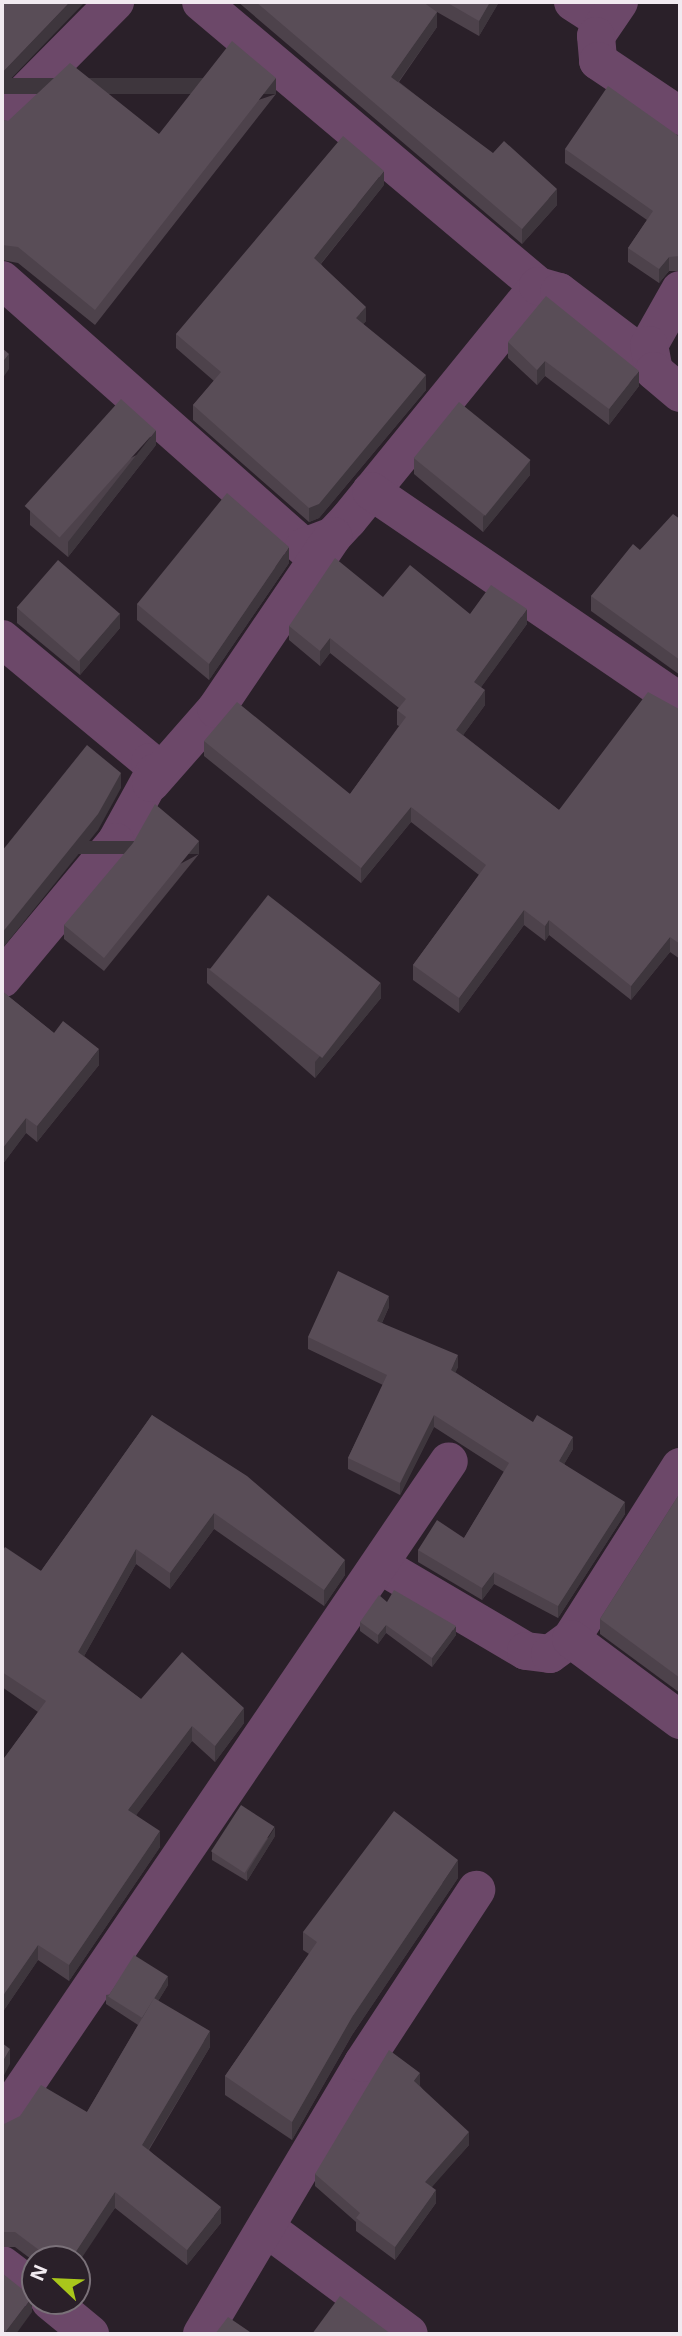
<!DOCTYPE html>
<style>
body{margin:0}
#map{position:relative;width:682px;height:2336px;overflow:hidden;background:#2a2029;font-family:"Open Sans",sans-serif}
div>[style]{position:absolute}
.street>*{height:38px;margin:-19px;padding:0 19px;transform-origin:19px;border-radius:19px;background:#6c4869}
.wall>*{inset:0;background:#4d424b}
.shaded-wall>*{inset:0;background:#3e363d;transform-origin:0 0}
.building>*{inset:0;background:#594d57;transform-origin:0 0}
span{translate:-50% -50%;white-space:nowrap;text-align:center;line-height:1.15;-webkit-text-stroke:5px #2a2029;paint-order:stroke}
.frame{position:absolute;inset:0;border:4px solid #f1eaf0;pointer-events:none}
.north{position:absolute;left:21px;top:2245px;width:70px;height:70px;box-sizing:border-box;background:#2a2029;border:2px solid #7a7179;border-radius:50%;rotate:293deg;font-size:19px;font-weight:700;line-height:28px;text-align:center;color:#f1eaf0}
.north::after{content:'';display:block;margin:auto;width:24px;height:32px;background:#a9c71b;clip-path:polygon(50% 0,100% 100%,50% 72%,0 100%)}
</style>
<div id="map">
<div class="street">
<i style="left:201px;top:2px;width:441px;rotate:40.1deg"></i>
<i style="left:573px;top:2px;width:37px;rotate:33deg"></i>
<i style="left:619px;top:2px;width:41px;rotate:124.1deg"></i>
<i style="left:596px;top:36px;width:25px;rotate:85deg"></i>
<i style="left:598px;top:61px;width:99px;rotate:33.9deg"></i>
<i style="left:2px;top:116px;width:161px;rotate:-45.3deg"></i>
<i style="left:2px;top:280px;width:403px;rotate:41.5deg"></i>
<i style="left:304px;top:547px;width:31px;rotate:-21deg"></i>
<i style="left:333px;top:536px;width:22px;rotate:-47deg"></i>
<i style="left:348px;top:520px;width:301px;rotate:-50.9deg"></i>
<i style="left:538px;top:286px;width:22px;rotate:16deg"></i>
<i style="left:559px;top:292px;width:113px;rotate:37.1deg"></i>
<i style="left:680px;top:290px;width:63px;rotate:119.4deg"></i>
<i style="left:649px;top:345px;width:26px;rotate:79deg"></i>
<i style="left:654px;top:371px;width:34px;rotate:40deg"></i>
<i style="left:371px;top:491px;width:374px;rotate:34.3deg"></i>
<i style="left:2px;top:639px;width:192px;rotate:39.7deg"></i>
<i style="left:150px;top:762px;width:12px;rotate:70deg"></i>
<i style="left:154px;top:773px;width:79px;rotate:118.8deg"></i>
<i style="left:116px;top:842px;width:178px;rotate:129.8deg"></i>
<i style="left:151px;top:783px;width:98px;rotate:-48.7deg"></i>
<i style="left:216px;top:709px;width:209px;rotate:-55.9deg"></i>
<i style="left:380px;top:1565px;width:169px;rotate:30.5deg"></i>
<i style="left:526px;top:1651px;width:24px;rotate:7deg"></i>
<i style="left:550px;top:1654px;width:26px;rotate:-36deg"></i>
<i style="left:571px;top:1639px;width:204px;rotate:-57.6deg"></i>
<i style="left:571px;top:1639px;width:136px;rotate:36.6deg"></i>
<i style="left:2px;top:2119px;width:795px;rotate:-55.81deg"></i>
<i style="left:269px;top:2230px;width:174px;rotate:36.6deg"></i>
<i style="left:2px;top:2265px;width:41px;rotate:37.1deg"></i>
<i style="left:50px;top:2301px;width:52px;rotate:39.5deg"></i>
<i style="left:202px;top:2334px;width:315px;rotate:-59.3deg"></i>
<i style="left:363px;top:2063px;width:207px;rotate:-56.8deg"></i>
</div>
<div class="wall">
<i style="clip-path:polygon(238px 2px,423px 2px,426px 4px,426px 2px,499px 2px,479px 36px,437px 12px,437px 27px,399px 82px,557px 205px,522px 244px)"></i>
<i style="clip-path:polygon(276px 94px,95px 325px,18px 263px,2px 260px,2px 120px,8px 121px,159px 134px)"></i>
<i style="clip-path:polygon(680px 137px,680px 271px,669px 271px,659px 283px,628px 262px,628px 248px,647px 220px,565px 163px,565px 149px)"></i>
<i style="clip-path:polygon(384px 185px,321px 264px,366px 321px,363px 324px,426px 390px,319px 518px,309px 522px,193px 420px,193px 405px,214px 381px,176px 348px,176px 334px)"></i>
<i style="clip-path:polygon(508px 342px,639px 386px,609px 425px,545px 376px,537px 385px,508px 358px)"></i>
<i style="clip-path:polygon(156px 445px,68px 557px,30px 525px,30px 510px)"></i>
<i style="clip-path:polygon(414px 458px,530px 475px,483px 532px,414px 474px)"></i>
<i style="clip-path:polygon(680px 519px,680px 675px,591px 611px,591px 596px,640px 550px)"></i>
<i style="clip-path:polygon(289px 563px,209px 680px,137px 620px,137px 604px)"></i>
<i style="clip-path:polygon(383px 597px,470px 614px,527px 624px,481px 687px,485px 705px,463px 735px,559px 810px,680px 708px,680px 959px,670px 952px,631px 1000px,549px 935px,545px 941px,524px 925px,459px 1013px,413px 980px,413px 965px,479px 875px,411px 822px,361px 883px,204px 756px,204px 741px,350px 794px,399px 726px,397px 725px,397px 710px,399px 708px,330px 653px,320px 666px,289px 640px,289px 626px)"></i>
<i style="clip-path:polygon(17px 608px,120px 628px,80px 675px,17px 623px)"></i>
<i style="clip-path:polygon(199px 854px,104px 971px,64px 939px,64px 925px)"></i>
<i style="clip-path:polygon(207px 968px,381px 998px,315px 1078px,207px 983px)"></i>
<i style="clip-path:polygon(2px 991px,54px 1033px,99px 1065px,37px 1142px,26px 1133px,2px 1165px)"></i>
<i style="clip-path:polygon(389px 1307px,382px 1323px,458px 1367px,455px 1372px,573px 1449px,564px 1464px,625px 1514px,558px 1618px,494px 1584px,482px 1600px,418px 1562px,418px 1550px,464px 1538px,504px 1472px,434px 1427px,400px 1495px,348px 1469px,348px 1458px,383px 1385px,308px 1349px,308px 1337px)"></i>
<i style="clip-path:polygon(152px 1415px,345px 1575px,324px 1606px,214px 1529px,170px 1589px,136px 1564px,84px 1656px,141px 1699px,244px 1723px,215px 1762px,192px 1741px,136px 1815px,160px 1847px,69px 1981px,38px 1960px,2px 2013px,2px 1761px,38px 1712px,2px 1687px,2px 1552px,41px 1571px)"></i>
<i style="clip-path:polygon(680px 1493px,680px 1693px,600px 1634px,600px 1619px)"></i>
<i style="clip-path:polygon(387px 1602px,456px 1635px,432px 1667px,386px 1633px,378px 1644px,360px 1631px,360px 1622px)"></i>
<i style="clip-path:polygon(275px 1836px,247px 1881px,212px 1860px,212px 1852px)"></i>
<i style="clip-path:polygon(458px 1878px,352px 2035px,292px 2140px,225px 2095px,225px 2076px,309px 1954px,303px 1950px,303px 1932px)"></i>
<i style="clip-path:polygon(168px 1985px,158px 2001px,210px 2047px,149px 2150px,221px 2223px,187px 2265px,115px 2208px,77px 2259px,35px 2259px,35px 2262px,15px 2247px,2px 2247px,2px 2125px,87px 2112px,138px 2025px,106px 2004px,106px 1995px)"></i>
<i style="clip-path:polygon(420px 2086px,469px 2145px,431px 2187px,436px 2203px,395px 2260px,356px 2231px,356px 2222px,315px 2186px,315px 2174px)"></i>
</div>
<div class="shaded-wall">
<i style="clip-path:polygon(70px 2px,85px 2px,2px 88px,2px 73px)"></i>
<i style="clip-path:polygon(490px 2px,499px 2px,479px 36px,479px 21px)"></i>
<i style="clip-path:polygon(437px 12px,437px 27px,391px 92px,391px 77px)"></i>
<i style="left:276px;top:78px;width:16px;height:294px;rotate:90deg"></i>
<i style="clip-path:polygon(384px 171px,384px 185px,314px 272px,314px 258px)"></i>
<i style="clip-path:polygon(557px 189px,557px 205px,522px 244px,522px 229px)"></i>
<i style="clip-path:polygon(669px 257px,669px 271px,659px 283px,659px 269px)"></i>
<i style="clip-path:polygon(366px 307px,366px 321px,356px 333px,356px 318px)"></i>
<i style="clip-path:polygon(9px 354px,9px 369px,2px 379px,2px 363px)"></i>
<i style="clip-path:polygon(545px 361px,545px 376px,537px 385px,537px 370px)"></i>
<i style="clip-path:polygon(639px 371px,639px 386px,609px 425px,609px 409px)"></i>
<i style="clip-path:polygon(426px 375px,426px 390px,319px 518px,309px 522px,309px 508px)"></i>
<i style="clip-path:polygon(156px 430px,156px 445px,68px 557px,68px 542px)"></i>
<i style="clip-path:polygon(530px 460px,530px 475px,483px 532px,483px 517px)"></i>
<i style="clip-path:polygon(289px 547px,289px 563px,209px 680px,209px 664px)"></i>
<i style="clip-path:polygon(527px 609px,527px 624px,474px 697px,474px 682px)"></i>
<i style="clip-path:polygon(120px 613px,120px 628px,80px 675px,80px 660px)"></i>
<i style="clip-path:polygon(330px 638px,330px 653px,320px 666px,320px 651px)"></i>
<i style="clip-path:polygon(485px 690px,485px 705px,456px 745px,456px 730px)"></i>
<i style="clip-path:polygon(121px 773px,121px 788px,98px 830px,2px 949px,2px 933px)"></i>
<i style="clip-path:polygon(411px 807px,411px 822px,361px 883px,361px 868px)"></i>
<i style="left:199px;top:841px;width:13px;height:151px;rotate:90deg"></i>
<i style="clip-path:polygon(524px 910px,524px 925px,459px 1013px,459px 998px)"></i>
<i style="clip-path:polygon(549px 920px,549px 935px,545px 941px,545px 926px)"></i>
<i style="clip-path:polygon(670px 937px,670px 952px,631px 1000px,631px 986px)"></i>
<i style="clip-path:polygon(381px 983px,381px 998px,315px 1078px,315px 1062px)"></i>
<i style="clip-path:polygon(99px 1049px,99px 1065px,37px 1142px,37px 1126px)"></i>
<i style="clip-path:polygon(26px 1118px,26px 1133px,2px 1165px,2px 1149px)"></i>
<i style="clip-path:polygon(389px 1296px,389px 1307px,377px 1333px,377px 1321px)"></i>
<i style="clip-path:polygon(458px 1355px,458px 1367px,451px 1382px,451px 1370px)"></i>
<i style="clip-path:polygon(434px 1415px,434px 1427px,400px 1495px,400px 1483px)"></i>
<i style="clip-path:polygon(573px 1437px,573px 1449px,559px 1473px,559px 1461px)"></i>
<i style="clip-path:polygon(625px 1502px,625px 1514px,558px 1618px,558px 1606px)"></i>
<i style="clip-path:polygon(214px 1513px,214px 1529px,170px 1589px,170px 1573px)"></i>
<i style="clip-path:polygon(136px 1549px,136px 1564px,78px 1667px,78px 1652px)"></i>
<i style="clip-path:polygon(345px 1560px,345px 1575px,324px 1606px,324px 1590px)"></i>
<i style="clip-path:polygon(494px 1572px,494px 1584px,482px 1600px,482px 1588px)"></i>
<i style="clip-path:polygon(386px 1625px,386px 1633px,378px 1644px,378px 1635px)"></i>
<i style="clip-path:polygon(456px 1626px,456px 1635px,432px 1667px,432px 1658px)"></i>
<i style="clip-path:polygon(244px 1708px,244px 1723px,215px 1762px,215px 1746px)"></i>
<i style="clip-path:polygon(192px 1726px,192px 1741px,128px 1826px,128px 1810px)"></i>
<i style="clip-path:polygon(275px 1827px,275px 1836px,247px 1881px,247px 1872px)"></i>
<i style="clip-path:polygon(160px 1831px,160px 1847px,69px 1981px,69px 1965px)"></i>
<i style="clip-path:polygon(458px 1860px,458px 1878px,352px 2035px,292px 2140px,292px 2122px,352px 2017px)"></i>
<i style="clip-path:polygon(38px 1945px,38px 1960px,2px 2013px,2px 1997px)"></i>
<i style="clip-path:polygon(168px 1976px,168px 1985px,142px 2027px,142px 2018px)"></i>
<i style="clip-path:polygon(210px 2031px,210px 2047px,142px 2160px,142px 2145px)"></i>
<i style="clip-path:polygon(10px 2049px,10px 2064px,2px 2079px,2px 2063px)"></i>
<i style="clip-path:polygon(420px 2073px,420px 2086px,414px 2094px,414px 2081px)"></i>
<i style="clip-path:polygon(469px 2132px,469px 2145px,425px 2195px,425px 2182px)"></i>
<i style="clip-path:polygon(436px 2190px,436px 2203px,395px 2260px,395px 2247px)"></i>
<i style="clip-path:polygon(115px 2192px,115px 2208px,77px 2265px,77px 2259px,71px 2259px)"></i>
<i style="clip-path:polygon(221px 2207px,221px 2223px,187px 2265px,187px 2250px)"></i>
<i style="clip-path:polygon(32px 2297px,32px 2312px,16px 2334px,4px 2334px)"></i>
</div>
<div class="building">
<i style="clip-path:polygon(2px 2px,70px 2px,2px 73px)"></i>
<i style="clip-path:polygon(256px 2px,423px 2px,437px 12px,391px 77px,493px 153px,504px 141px,557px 189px,522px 229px)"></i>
<i style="clip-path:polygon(446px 2px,490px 2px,479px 21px)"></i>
<i style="clip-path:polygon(232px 41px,276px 78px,95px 310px,18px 247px,2px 245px,2px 120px,8px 121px,70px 63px,159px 134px)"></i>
<i style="clip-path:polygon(608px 86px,680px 137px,680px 256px,669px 257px,659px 269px,628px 248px,653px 211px,565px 149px)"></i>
<i style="clip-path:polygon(343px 136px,384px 171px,314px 258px,366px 307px,356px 318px,426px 375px,319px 504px,309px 508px,193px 405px,221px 372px,176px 334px)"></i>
<i style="clip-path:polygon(546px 296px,639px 371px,609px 409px,545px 361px,537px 370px,508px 342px)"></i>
<i style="clip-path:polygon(2px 348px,9px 354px,2px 363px)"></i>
<i style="left:121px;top:399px;width:47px;height:144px;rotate:42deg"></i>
<i style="left:459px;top:402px;width:92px;height:72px;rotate:39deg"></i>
<i style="clip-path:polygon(227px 493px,289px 547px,209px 664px,137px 604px)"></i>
<i style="clip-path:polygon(673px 514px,680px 519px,680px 660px,591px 596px,633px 544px,640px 550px)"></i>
<i style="clip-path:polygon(335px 558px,383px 597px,410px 565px,470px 614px,491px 585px,527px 609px,474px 682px,485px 690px,456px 730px,559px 810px,648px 692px,679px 709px,680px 708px,680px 944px,670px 937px,631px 986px,549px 920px,545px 926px,524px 910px,459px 998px,413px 965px,486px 865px,411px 807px,361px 868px,204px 741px,237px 702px,350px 794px,406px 717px,397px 710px,406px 699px,330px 638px,320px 651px,289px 626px)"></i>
<i style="left:58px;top:560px;width:82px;height:63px;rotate:41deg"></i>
<i style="clip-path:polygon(87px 745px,121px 773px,98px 814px,2px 933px,2px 851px)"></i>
<i style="clip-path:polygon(155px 804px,199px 841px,104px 958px,64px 925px,133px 843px)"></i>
<i style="left:268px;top:895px;width:143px;height:95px;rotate:38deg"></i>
<i style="clip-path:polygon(2px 991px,54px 1033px,63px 1021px,99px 1049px,37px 1126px,26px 1118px,2px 1149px)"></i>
<i style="clip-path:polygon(338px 1271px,389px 1296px,377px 1321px,458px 1355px,451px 1370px,533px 1422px,537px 1415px,573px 1437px,559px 1461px,625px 1502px,558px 1606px,494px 1572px,482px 1588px,418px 1550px,437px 1520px,464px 1538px,509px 1463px,434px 1415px,400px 1483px,348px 1458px,387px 1375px,308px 1337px)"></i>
<i style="clip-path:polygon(152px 1415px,247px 1476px,345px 1560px,324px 1590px,214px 1513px,170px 1573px,136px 1549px,78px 1652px,141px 1699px,182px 1652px,244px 1708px,215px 1746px,192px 1726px,128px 1810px,160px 1831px,69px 1965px,38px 1945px,2px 1997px,2px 1761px,46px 1701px,2px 1672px,2px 1552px,5px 1547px,41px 1571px)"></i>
<i style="clip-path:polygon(680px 1493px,680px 1678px,600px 1619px)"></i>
<i style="clip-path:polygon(394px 1590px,456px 1626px,432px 1658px,386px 1625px,378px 1635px,360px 1622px,379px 1595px,387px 1602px)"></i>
<i style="left:241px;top:1805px;width:40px;height:55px;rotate:33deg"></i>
<i style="clip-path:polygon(394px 1811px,458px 1860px,352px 2017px,292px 2122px,225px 2076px,317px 1942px,303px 1932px)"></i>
<i style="left:134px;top:1955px;width:40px;height:49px;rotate:32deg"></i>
<i style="clip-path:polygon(154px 1998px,210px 2031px,142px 2145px,221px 2207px,187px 2250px,115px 2192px,71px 2259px,51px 2259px,15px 2232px,2px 2232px,2px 2125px,20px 2116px,41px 2085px,87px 2112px)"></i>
<i style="clip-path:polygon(2px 2043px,10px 2049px,2px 2063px)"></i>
<i style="clip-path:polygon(389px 2050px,420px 2073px,414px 2081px,469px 2132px,425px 2182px,436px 2190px,395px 2247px,356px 2218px,360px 2213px,315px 2174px)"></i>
<i style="clip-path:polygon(2px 2273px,32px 2297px,4px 2334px,2px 2334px)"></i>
<i style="clip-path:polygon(340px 2296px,391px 2334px,312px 2334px)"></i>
<i style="clip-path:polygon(228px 2317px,253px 2334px,215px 2334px)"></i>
</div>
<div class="frame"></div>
<div class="north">N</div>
</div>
